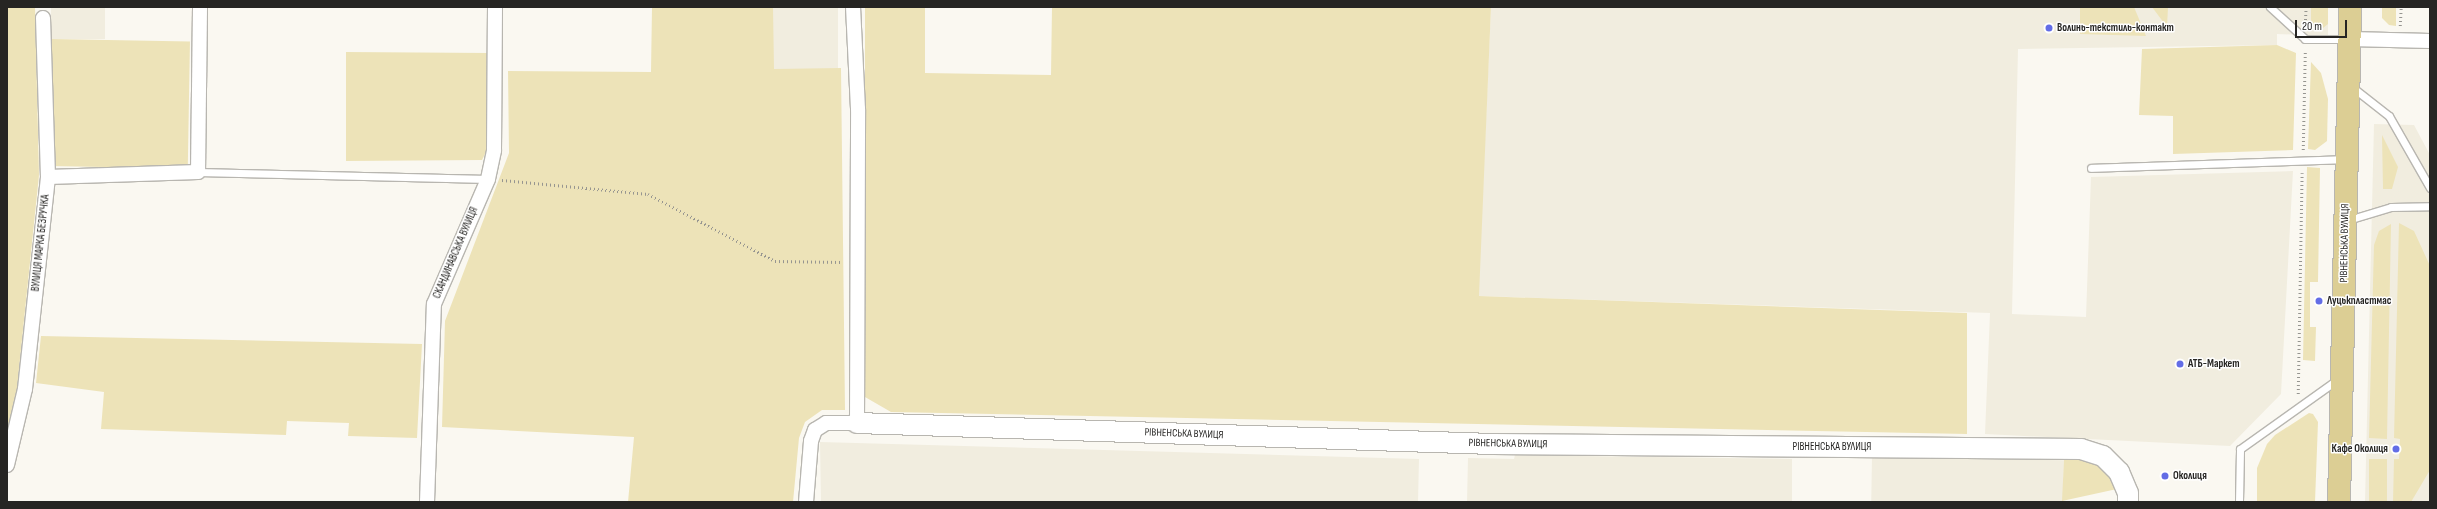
<!DOCTYPE html>
<meta charset="utf-8">
<style>
body{margin:0}
#map{position:relative;width:2437px;height:509px;overflow:hidden;background:#faf8f1;font-family:"Sofia Sans Condensed",sans-serif}
div>[style]{position:absolute}
.built>*{inset:0;background:#f1eddf;transform-origin:0 0}
.green>*{inset:0;background:#ede3b8;transform-origin:0 0}
.path>*{height:2.5px;margin-top:-1.25px;transform-origin:0;background:repeating-linear-gradient(90deg,#969590 0 1px,transparent 0 4px)}
.roads{filter:drop-shadow(1px 0 #b8b6b0) drop-shadow(-1px 0 #b8b6b0) drop-shadow(0 1px #b8b6b0) drop-shadow(0 -1px #b8b6b0)}
.lane>*{height:7px;margin:-3.5px;padding:0 3.5px;transform-origin:3.5px;border-radius:3.5px;background:#fff}
.street>*{height:14px;margin:-7px;padding:0 7px;transform-origin:7px;border-radius:7px;background:#fff}
.secondary>*{height:20px;margin:-10px;padding:0 10px;transform-origin:10px;border-radius:10px;background:#fff}
.primary>*{height:22px;margin:-11px;padding:0 11px;transform-origin:11px;border-radius:11px;background:#dcce94}
.dots>*{width:11px;height:11px;translate:-50% -50%;box-sizing:border-box;border:2px solid #fff;border-radius:50%}
span{translate:-50% -50%;white-space:nowrap;text-align:center;line-height:1.15;-webkit-text-stroke:3px #fff;paint-order:stroke}
.poi-label{font-size:11px;color:#262523;font-weight:700}
.left{translate:0 -50%;text-align:left}
.right{translate:-100% -50%;text-align:right}
.street-label{font-size:11px;color:#262523}
.frame{position:absolute;inset:0;border:8px solid #262523;pointer-events:none}
.scale{position:absolute;left:2295px;top:20px;width:52px;height:18px;box-sizing:border-box;border:2px solid #262523;border-top:0;padding-left:5px;font-size:12px;line-height:14px;white-space:nowrap;color:#262523;-webkit-text-stroke:3px #fff;paint-order:stroke}
</style>
<div id="map">
<div class="built">
<i style="left:51px;top:7px;width:54px;height:32px"></i>
<i style="left:773px;top:7px;width:65px;height:63px"></i>
<i style="clip-path:polygon(1491px 7px,2328px 7px,2328px 36px,2277px 34px,2277px 45px,2018px 49px,2012px 314px,2086px 317px,2091px 177px,2293px 171px,2281px 394px,2230px 446px,1985px 434px,1990px 313px,1478px 296px)"></i>
<i style="clip-path:polygon(2374px 124px,2414px 125px,2430px 155px,2430px 502px,2365px 502px)"></i>
<i style="clip-path:polygon(820px 442px,1419px 459px,1418px 502px,821px 502px)"></i>
<i style="clip-path:polygon(1515px 455px,1792px 459px,1792px 502px,1467px 502px,1468px 458px,1514px 459px)"></i>
<i style="left:1872px;top:457px;width:192px;height:45px;rotate:1deg"></i>
</div>
<div class="green">
<i style="clip-path:polygon(7px 7px,35px 7px,39px 175px,17px 388px,7px 430px)"></i>
<i style="clip-path:polygon(652px 7px,773px 7px,774px 69px,841px 68px,845px 410px,822px 410px,805px 422px,799px 438px,793px 502px,628px 502px,634px 437px,442px 427px,445px 321px,509px 153px,508px 71px,651px 72px)"></i>
<i style="clip-path:polygon(865px 7px,925px 7px,925px 73px,1051px 75px,1052px 7px,1491px 7px,1479px 296px,1967px 313px,1967px 434px,891px 412px,865px 397px)"></i>
<i style="clip-path:polygon(2080px 7px,2134px 7px,2146px 36px,2080px 34px)"></i>
<i style="clip-path:polygon(2152px 7px,2168px 7px,2167px 27px)"></i>
<i style="clip-path:polygon(2311px 7px,2328px 7px,2328px 24px,2323px 28px,2316px 29px,2311px 25px)"></i>
<i style="clip-path:polygon(2382px 7px,2396px 7px,2396px 26px,2389px 25px,2382px 18px)"></i>
<i style="left:52px;top:39px;width:138px;height:127px;rotate:1deg"></i>
<i style="clip-path:polygon(2277px 45px,2296px 53px,2293px 150px,2173px 154px,2173px 116px,2139px 115px,2142px 49px)"></i>
<i style="clip-path:polygon(346px 52px,489px 53px,487px 150px,482px 160px,346px 161px)"></i>
<i style="clip-path:polygon(2311px 62px,2321px 73px,2328px 99px,2327px 141px,2315px 150px,2308px 149px)"></i>
<i style="clip-path:polygon(2382px 135px,2398px 167px,2392px 189px,2383px 189px)"></i>
<i style="clip-path:polygon(2307px 167px,2320px 168px,2318px 282px,2310px 282px,2310px 327px,2316px 327px,2315px 361px,2303px 360px)"></i>
<i style="clip-path:polygon(2399px 223px,2414px 231px,2430px 266px,2430px 470px,2411px 502px,2393px 502px,2394px 459px,2399px 459px,2400px 439px,2394px 438px)"></i>
<i style="clip-path:polygon(2391px 224px,2387px 439px,2369px 438px,2374px 245px,2379px 231px)"></i>
<i style="clip-path:polygon(41px 336px,422px 344px,417px 438px,348px 436px,349px 423px,287px 421px,286px 435px,101px 429px,104px 392px,36px 383px)"></i>
<i style="clip-path:polygon(2309px 413px,2313px 414px,2318px 422px,2315px 502px,2257px 502px,2257px 468px,2267px 444px,2275px 435px)"></i>
<i style="left:2369px;top:459px;width:18px;height:43px"></i>
<i style="clip-path:polygon(2064px 460px,2082px 460px,2098px 464px,2111px 477px,2117px 489px,2062px 501px)"></i>
</div>
<div class="path">
<i style="left:2305px;top:24px;width:17px;rotate:-87deg"></i>
<i style="left:2400px;top:26px;width:19px;rotate:-87deg"></i>
<i style="left:2303px;top:150px;width:99px;rotate:-88.8deg"></i>
<i style="left:502px;top:180px;width:147px;rotate:5.5deg"></i>
<i style="left:648px;top:194px;width:144px;rotate:27.8deg"></i>
<i style="left:775px;top:261px;width:67px;rotate:0.9deg"></i>
<i style="left:2298px;top:394px;width:221px;rotate:-89deg"></i>
</div>
<div class="roads">
<div class="lane">
<i style="left:2270px;top:7px;width:47px;rotate:42.4deg"></i>
<i style="left:2305px;top:39px;width:42px"></i>
<i style="left:2352px;top:87px;width:47px;rotate:38.1deg"></i>
<i style="left:2389px;top:116px;width:83px;rotate:60.3deg"></i>
<i style="left:2091px;top:168px;width:254px;rotate:-2deg"></i>
<i style="left:198px;top:172px;width:290px;rotate:1.4deg"></i>
<i style="left:2348px;top:220px;width:45px;rotate:-16.8deg"></i>
<i style="left:2391px;top:207px;width:39px;rotate:-1deg"></i>
<i style="left:2239px;top:502px;width:53px;rotate:-88.9deg"></i>
<i style="left:2240px;top:449px;width:120px;rotate:-35.5deg"></i>
</div>
<div class="street">
<i style="left:2350px;top:39px;width:80px;rotate:1.4deg"></i>
<i style="left:48px;top:177px;width:150px;rotate:-1.9deg"></i>
<i style="left:198px;top:172px;width:165px;rotate:-89.3deg"></i>
<i style="left:7px;top:465px;width:78px;rotate:-76.7deg"></i>
<i style="left:25px;top:389px;width:213px;rotate:-83.8deg"></i>
<i style="left:48px;top:177px;width:159px;rotate:-91.8deg"></i>
<i style="left:427px;top:502px;width:198px;rotate:-88deg"></i>
<i style="left:434px;top:304px;width:136px;rotate:-66.6deg"></i>
<i style="left:488px;top:179px;width:30px;rotate:-78deg"></i>
<i style="left:494px;top:150px;width:143px;rotate:-89.6deg"></i>
<i style="left:806px;top:502px;width:61px;rotate:-85.3deg"></i>
<i style="left:811px;top:441px;width:12px;rotate:-70deg"></i>
<i style="left:815px;top:430px;width:13px;rotate:-32deg"></i>
<i style="left:826px;top:423px;width:31px"></i>
<i style="left:857px;top:423px;width:314px;rotate:-89.8deg"></i>
<i style="left:858px;top:109px;width:102px;rotate:-92.8deg"></i>
</div>
<div class="secondary">
<i style="left:857px;top:423px;width:637px;rotate:1.89deg"></i>
<i style="left:1494px;top:444px;width:587px;rotate:0.49deg"></i>
<i style="left:2081px;top:449px;width:23px;rotate:18deg"></i>
<i style="left:2103px;top:456px;width:23px;rotate:45deg"></i>
<i style="left:2119px;top:472px;width:23px;rotate:67deg"></i>
<i style="left:2128px;top:493px;width:9px;rotate:90deg"></i>
</div>
<div class="primary">
<i style="left:2339px;top:502px;width:495px;rotate:-88.7deg"></i>
</div>
</div>
<div class="dots">
<i style="left:2049px;top:28px;background:#636de6"></i>
<i style="left:2319px;top:301px;background:#636de6"></i>
<i style="left:2180px;top:364px;background:#636de6"></i>
<i style="left:2396px;top:449px;background:#636de6"></i>
<i style="left:2165px;top:476px;background:#636de6"></i>
</div>
<div class="poi-label">
<span class="left" style="left:2057px;top:28px">Волинь-текстиль-контакт</span>
<span class="left" style="left:2327px;top:301px">Луцькпластмас</span>
<span class="left" style="left:2188px;top:364px">АТБ-Маркет</span>
<span class="right" style="left:2388px;top:449px">Кафе Околиця</span>
<span class="left" style="left:2173px;top:476px">Околиця</span>
</div>
<div class="street-label">
<span style="left:41px;top:243px;rotate:-84deg">ВУЛИЦЯ МАРКА БЕЗРУЧКА</span>
<span style="left:2345px;top:243px;rotate:-89deg">РІВНЕНСЬКА ВУЛИЦЯ</span>
<span style="left:456px;top:253px;rotate:-67deg">СКАНДИНАВСЬКА ВУЛИЦЯ</span>
<span style="left:1184px;top:434px;rotate:2deg">РІВНЕНСЬКА ВУЛИЦЯ</span>
<span style="left:1508px;top:444px;rotate:1deg">РІВНЕНСЬКА ВУЛИЦЯ</span>
<span style="left:1832px;top:447px">РІВНЕНСЬКА ВУЛИЦЯ</span>
</div>
<div class="frame"></div>
<div class="scale">20 m</div>
</div>
